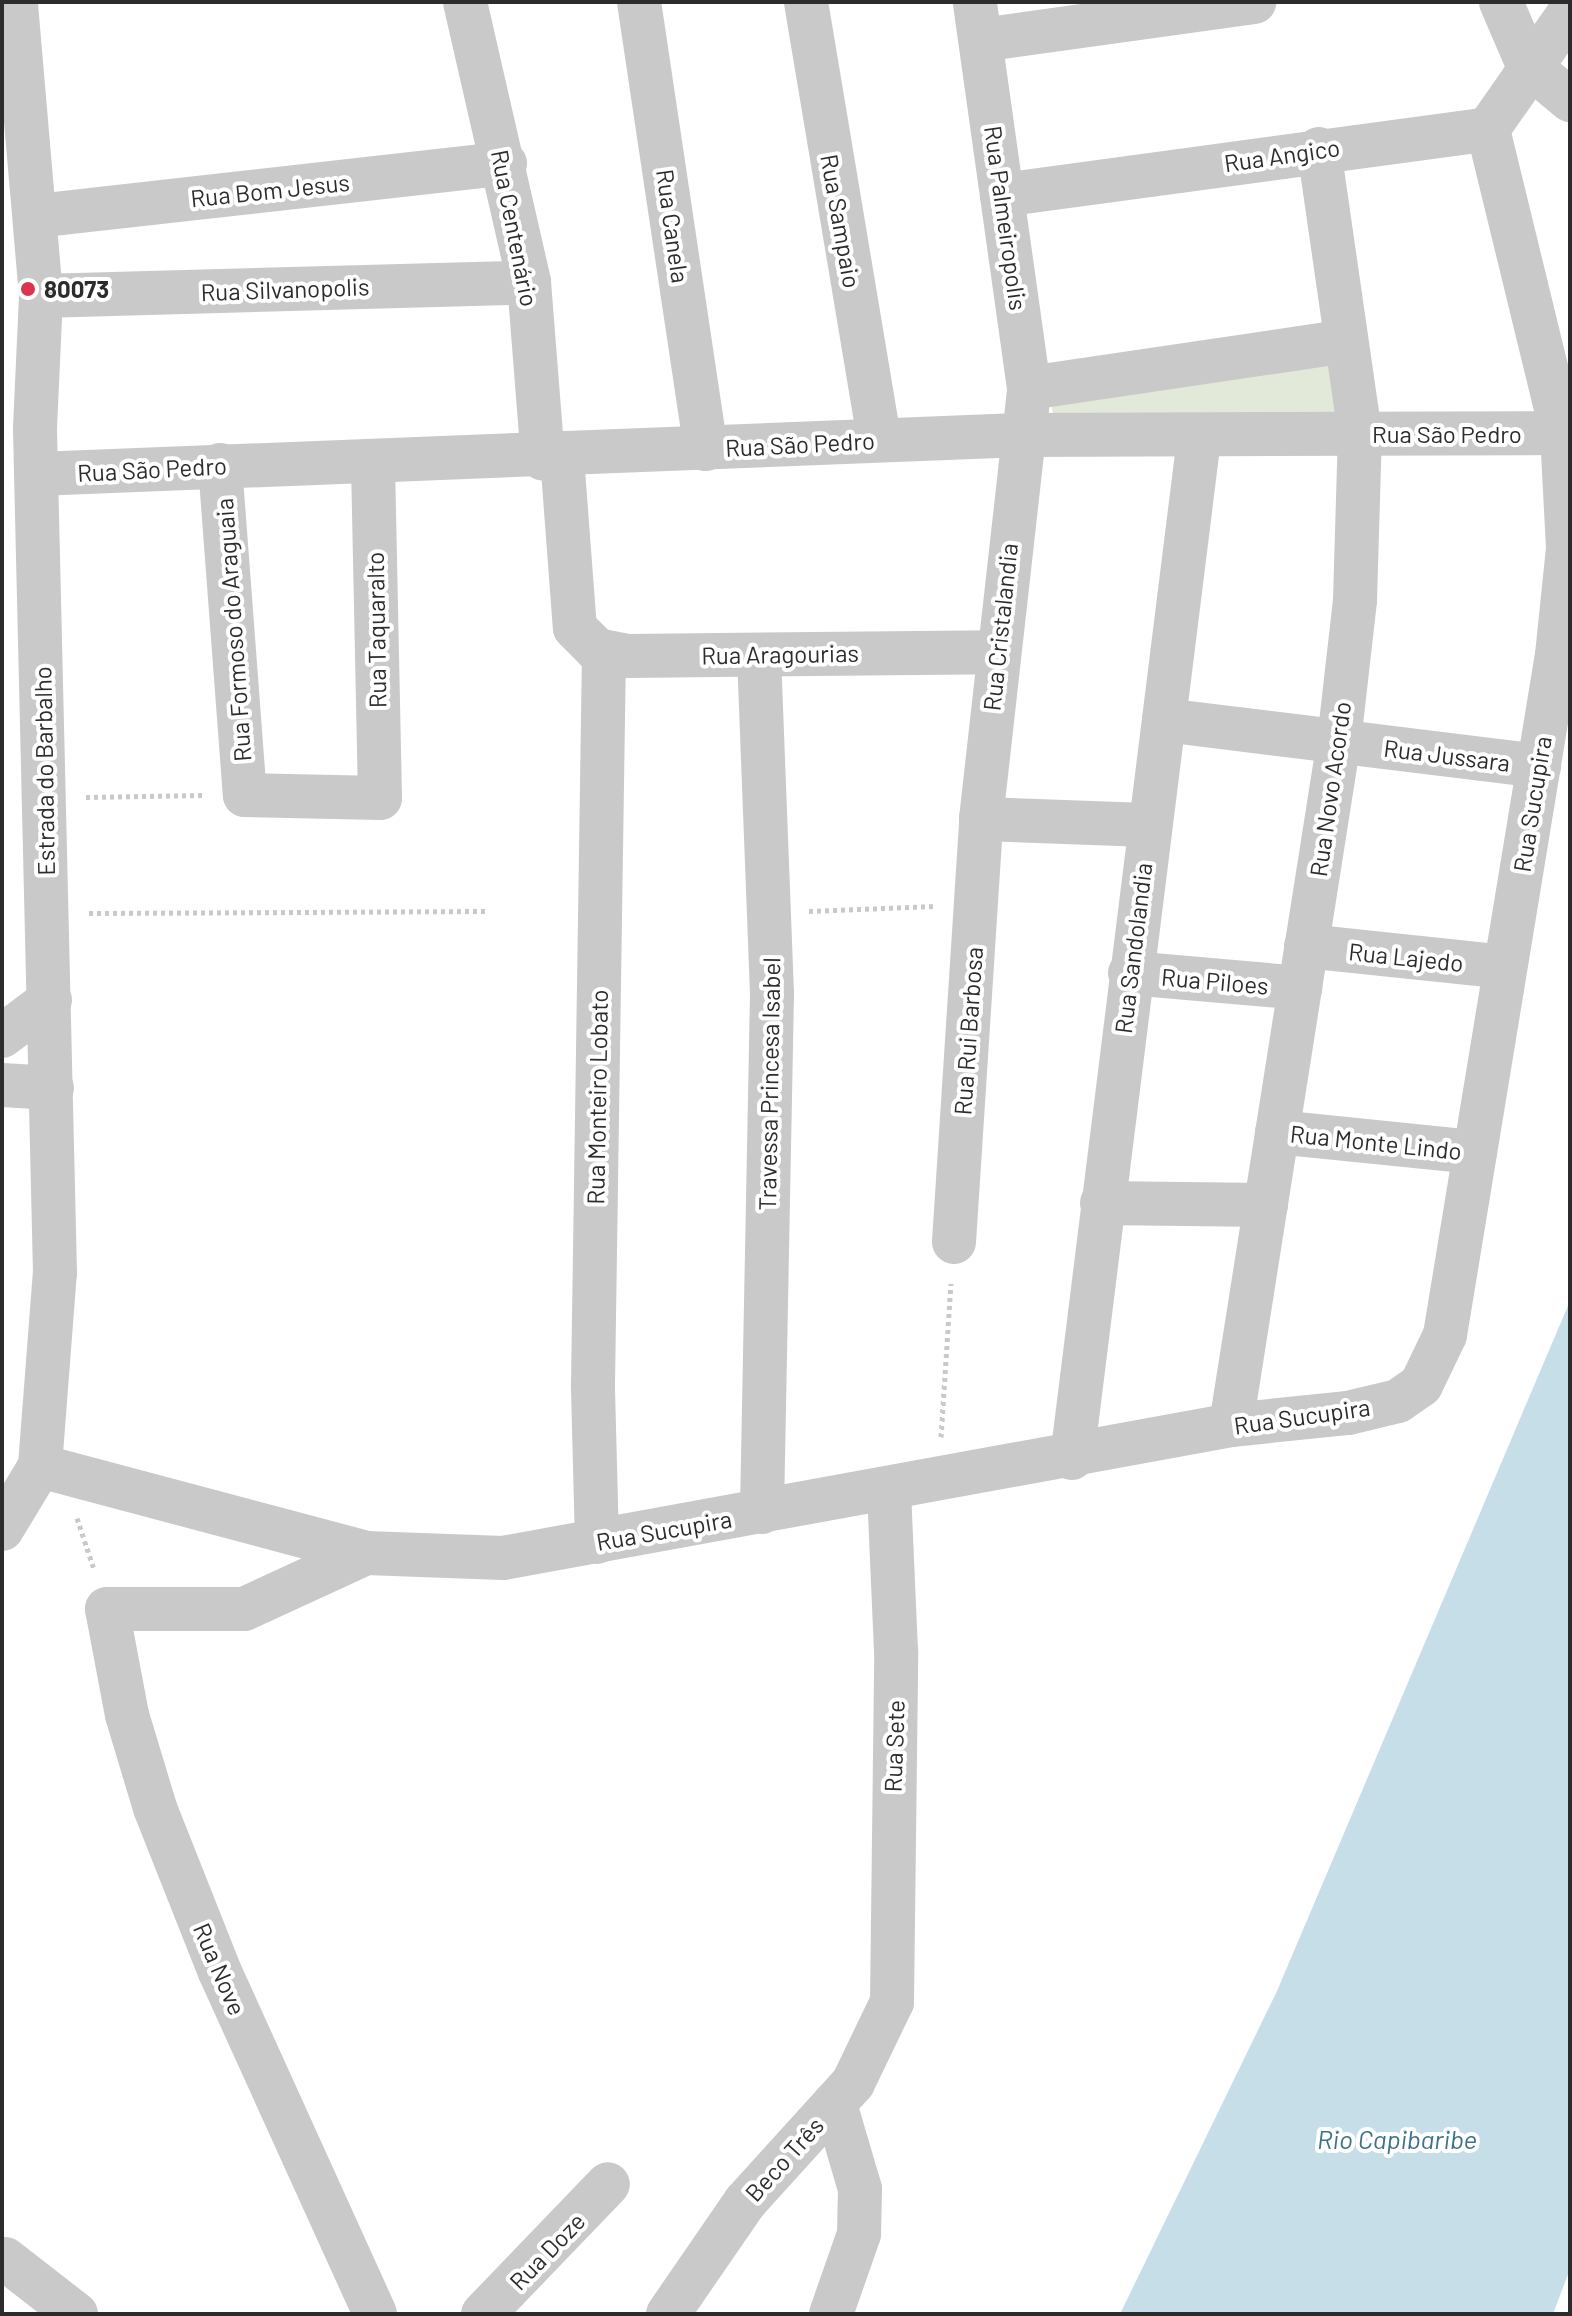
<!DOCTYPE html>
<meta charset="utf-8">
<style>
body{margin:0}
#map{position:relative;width:1572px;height:2316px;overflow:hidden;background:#fff;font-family:Barlow,sans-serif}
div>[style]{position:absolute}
.green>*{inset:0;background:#e3e9d9}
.water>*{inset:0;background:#c6dee8}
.path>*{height:5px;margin-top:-2.5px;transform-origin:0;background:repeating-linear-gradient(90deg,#c9c9c9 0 4px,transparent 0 8px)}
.minor>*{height:44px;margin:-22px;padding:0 22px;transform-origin:22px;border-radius:22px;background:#c9c9c9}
.dots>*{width:22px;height:22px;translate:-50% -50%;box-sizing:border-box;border:4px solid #fff;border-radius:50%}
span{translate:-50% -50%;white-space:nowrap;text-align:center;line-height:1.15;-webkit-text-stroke:8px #fff;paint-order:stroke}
.street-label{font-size:24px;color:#2c2c2c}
.poi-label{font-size:24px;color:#2c2c2c;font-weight:700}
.left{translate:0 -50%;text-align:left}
.water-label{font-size:26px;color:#3f7289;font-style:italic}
.frame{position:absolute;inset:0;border:4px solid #2c2c2c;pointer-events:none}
</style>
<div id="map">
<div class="green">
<i style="clip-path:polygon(1334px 358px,1342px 424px,1056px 430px,1050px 398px)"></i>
</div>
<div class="water">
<i style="clip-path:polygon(1570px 1301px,1570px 2269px,1553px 2314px,1120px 2314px,1277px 1991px)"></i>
</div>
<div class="path">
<i style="left:86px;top:797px;width:118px;rotate:-1deg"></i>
<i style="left:809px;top:911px;width:126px;rotate:-2.3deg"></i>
<i style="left:89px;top:913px;width:398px;rotate:-0.3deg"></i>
<i style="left:941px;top:1437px;width:154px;rotate:-86.3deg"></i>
<i style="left:77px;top:1518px;width:54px;rotate:71.6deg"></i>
</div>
<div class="minor">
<i style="left:465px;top:2px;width:287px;rotate:77.1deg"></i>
<i style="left:529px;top:282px;width:177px;rotate:85.5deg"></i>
<i style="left:639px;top:2px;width:452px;rotate:81.5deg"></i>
<i style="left:806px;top:2px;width:443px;rotate:80.5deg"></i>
<i style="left:1501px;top:2px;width:69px;rotate:66.8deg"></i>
<i style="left:1528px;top:65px;width:55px;rotate:39.8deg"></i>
<i style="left:981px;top:40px;width:276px;rotate:-7.9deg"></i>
<i style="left:1488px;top:129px;width:143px;rotate:-55deg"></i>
<i style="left:1002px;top:195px;width:490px;rotate:-7.7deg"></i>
<i style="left:36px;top:216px;width:472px;rotate:-6.4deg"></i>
<i style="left:41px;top:296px;width:488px;rotate:-1.6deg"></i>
<i style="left:1029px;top:388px;width:316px;rotate:-8.4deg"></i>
<i style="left:562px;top:457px;width:171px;rotate:85.7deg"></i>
<i style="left:575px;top:628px;width:31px;rotate:45deg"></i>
<i style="left:597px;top:650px;width:32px;rotate:11deg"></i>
<i style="left:628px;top:656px;width:368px;rotate:-0.6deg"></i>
<i style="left:220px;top:465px;width:331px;rotate:85.7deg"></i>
<i style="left:245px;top:795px;width:135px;rotate:1.3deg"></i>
<i style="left:380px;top:798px;width:336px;rotate:-91.2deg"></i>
<i style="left:37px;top:474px;width:987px;rotate:-2.27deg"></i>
<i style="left:1023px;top:435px;width:539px;rotate:-0.21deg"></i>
<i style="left:759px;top:655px;width:339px;rotate:87.8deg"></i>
<i style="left:772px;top:994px;width:518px;rotate:91.11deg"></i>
<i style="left:1164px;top:720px;width:378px;rotate:7deg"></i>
<i style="left:981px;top:819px;width:166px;rotate:2.1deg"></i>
<i style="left:1306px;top:946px;width:200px;rotate:6deg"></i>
<i style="left:1130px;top:973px;width:171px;rotate:5deg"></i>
<i style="left:2px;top:1036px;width:60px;rotate:-36.9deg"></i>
<i style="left:2px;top:1085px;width:50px;rotate:3.4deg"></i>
<i style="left:1277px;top:1132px;width:199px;rotate:5.8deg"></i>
<i style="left:1102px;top:1203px;width:164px;rotate:0.7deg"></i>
<i style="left:954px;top:1242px;width:424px;rotate:-86.3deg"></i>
<i style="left:981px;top:819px;width:434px;rotate:-83.6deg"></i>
<i style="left:1029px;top:388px;width:390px;rotate:-98deg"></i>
<i style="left:1231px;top:1425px;width:692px;rotate:-81.03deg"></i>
<i style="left:1339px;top:741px;width:142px;rotate:-83.5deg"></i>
<i style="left:1355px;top:600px;width:166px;rotate:-88.3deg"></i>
<i style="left:1360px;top:434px;width:288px;rotate:-98.2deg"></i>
<i style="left:1072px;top:1458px;width:1027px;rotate:-82.9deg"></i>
<i style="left:40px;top:1466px;width:337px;rotate:14.9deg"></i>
<i style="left:366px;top:1553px;width:137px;rotate:2.1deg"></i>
<i style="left:503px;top:1558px;width:740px;rotate:-10.35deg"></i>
<i style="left:1231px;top:1425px;width:118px;rotate:-5.9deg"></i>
<i style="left:1348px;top:1413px;width:51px;rotate:-13.5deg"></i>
<i style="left:1398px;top:1401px;width:28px;rotate:-35deg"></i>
<i style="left:1421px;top:1385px;width:55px;rotate:-64.4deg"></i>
<i style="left:1445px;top:1335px;width:689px;rotate:-80.65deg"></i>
<i style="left:1557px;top:655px;width:108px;rotate:-84.1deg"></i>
<i style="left:1568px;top:548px;width:115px;rotate:-93deg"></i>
<i style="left:1562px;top:433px;width:313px;rotate:-103.7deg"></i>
<i style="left:2px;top:1529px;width:74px;rotate:-58.9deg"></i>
<i style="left:40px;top:1466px;width:194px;rotate:-85.6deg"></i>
<i style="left:55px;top:1273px;width:845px;rotate:-91.36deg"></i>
<i style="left:35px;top:428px;width:132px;rotate:-87.4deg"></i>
<i style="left:41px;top:296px;width:295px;rotate:-94.9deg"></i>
<i style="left:597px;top:1542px;width:158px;rotate:-91.5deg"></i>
<i style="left:593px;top:1384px;width:732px;rotate:-89.14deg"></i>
<i style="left:366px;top:1553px;width:134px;rotate:155.3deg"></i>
<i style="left:244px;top:1609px;width:137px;rotate:180deg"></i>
<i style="left:107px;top:1609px;width:108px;rotate:79.3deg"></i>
<i style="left:127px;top:1715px;width:97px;rotate:73.2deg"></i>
<i style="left:155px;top:1808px;width:176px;rotate:68.4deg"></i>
<i style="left:220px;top:1972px;width:375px;rotate:65.6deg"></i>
<i style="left:5px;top:2259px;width:90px;rotate:37.8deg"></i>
<i style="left:483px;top:2314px;width:180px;rotate:-46.1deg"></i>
<i style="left:668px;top:2314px;width:136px;rotate:-55.5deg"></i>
<i style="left:745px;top:2202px;width:161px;rotate:-47.8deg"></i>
<i style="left:853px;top:2083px;width:90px;rotate:-64.3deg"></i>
<i style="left:892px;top:2002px;width:351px;rotate:-89.3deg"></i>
<i style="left:896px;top:1651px;width:161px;rotate:-92.5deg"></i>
<i style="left:831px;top:2314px;width:85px;rotate:-70.7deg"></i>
<i style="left:859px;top:2234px;width:45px;rotate:-88.7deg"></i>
<i style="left:860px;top:2189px;width:89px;rotate:-106.4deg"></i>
</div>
<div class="dots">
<i style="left:28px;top:289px;background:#db354e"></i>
</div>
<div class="street-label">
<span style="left:1282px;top:155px;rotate:-8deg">Rua Angico</span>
<span style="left:270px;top:190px;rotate:-6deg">Rua Bom Jesus</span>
<span style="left:1006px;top:218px;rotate:82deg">Rua Palmeiropolis</span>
<span style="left:841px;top:221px;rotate:80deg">Rua Sampaio</span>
<span style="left:673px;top:226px;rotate:82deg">Rua Canela</span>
<span style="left:515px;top:228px;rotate:79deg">Rua Centenário</span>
<span style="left:285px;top:289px;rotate:-2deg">Rua Silvanopolis</span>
<span style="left:1447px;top:434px">Rua São Pedro</span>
<span style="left:800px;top:444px;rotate:-3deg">Rua São Pedro</span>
<span style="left:152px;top:469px;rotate:-3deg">Rua São Pedro</span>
<span style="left:1000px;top:627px;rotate:-84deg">Rua Cristalandia</span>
<span style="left:233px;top:630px;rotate:-94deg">Rua Formoso do Araguaia</span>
<span style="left:376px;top:630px;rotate:-91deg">Rua Taquaralto</span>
<span style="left:780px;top:654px;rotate:-1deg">Rua Aragourias</span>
<span style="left:1447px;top:755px;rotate:7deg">Rua Jussara</span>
<span style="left:44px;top:771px;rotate:-91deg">Estrada do Barbalho</span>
<span style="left:1330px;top:789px;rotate:-82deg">Rua Novo Acordo</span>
<span style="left:1532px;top:804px;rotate:-81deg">Rua Sucupira</span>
<span style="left:1133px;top:948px;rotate:-83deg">Rua Sandolandia</span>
<span style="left:1406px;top:957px;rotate:6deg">Rua Lajedo</span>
<span style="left:1215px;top:981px;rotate:5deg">Rua Piloes</span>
<span style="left:968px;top:1031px;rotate:-86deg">Rua Rui Barbosa</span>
<span style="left:769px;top:1084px;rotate:-89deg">Travessa Princesa Isabel</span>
<span style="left:597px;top:1097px;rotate:-89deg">Rua Monteiro Lobato</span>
<span style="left:1376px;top:1142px;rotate:6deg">Rua Monte Lindo</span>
<span style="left:1302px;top:1416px;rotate:-8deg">Rua Sucupira</span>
<span style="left:664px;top:1530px;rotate:-10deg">Rua Sucupira</span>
<span style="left:894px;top:1746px;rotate:-88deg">Rua Sete</span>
<span style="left:220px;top:1969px;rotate:67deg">Rua Nove</span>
<span style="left:784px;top:2159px;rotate:-48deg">Beco Três</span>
<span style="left:547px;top:2251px;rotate:-46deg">Rua Doze</span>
</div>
<div class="poi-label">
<span class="left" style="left:44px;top:289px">80073</span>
</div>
<div class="water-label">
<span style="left:1397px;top:2139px">Rio Capibaribe</span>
</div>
<div class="frame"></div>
</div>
